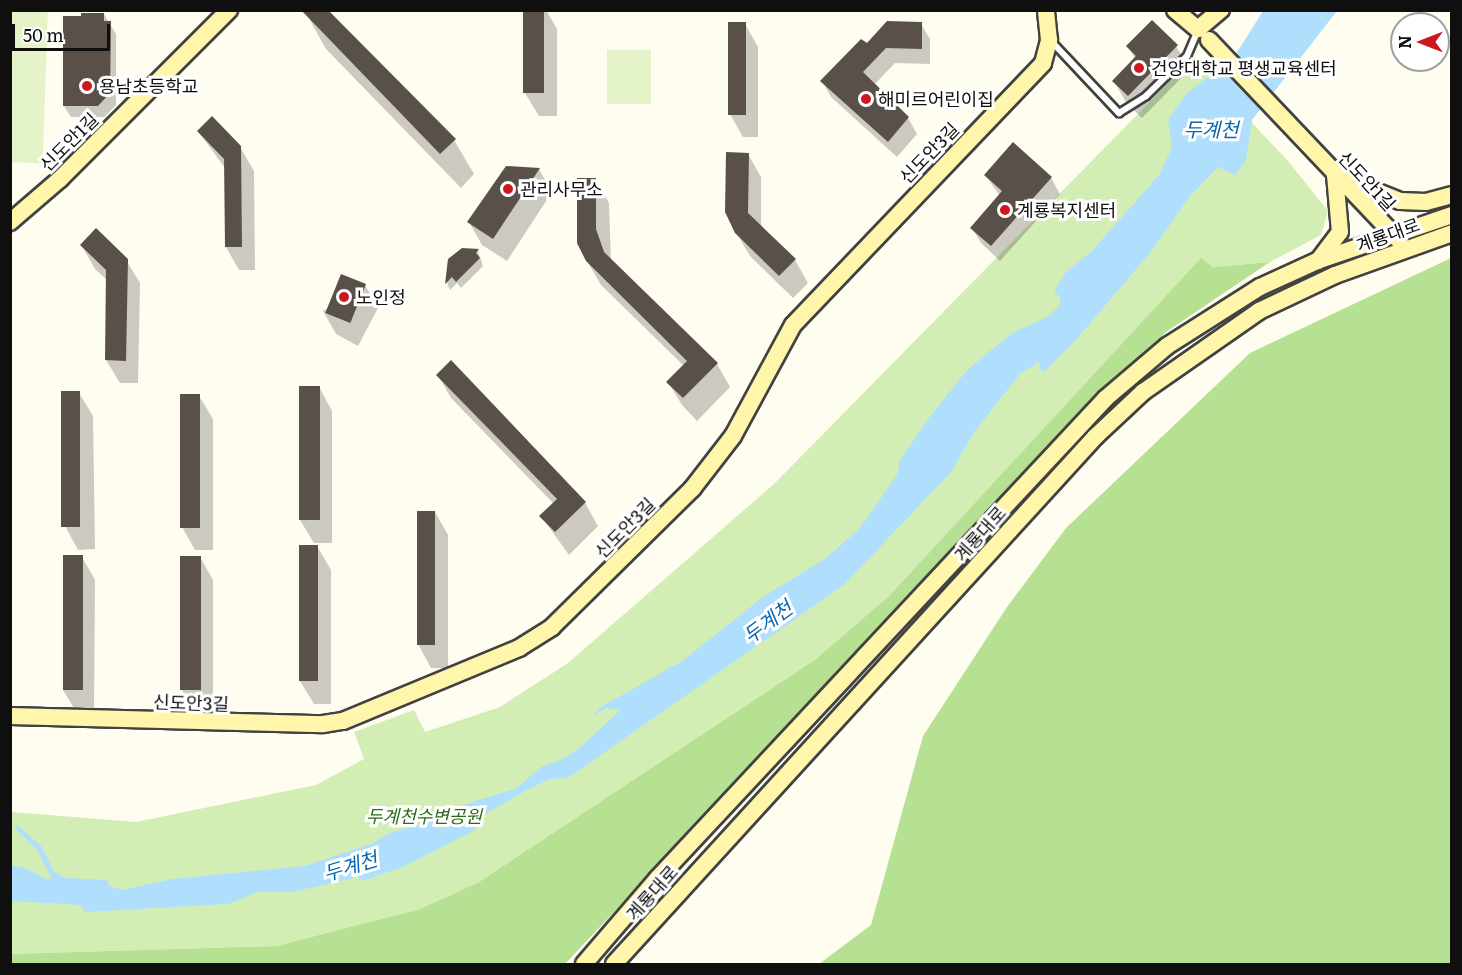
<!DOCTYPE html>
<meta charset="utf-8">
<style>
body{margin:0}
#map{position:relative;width:1462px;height:975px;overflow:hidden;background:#fffcf0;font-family:Literata,"Noto Sans KR",serif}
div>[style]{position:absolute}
.green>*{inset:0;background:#d3eeb5}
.forest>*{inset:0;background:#b6e193}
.pitch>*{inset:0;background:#e5f4c8;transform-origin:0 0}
.water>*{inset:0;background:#afdffc}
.shadow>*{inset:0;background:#0003}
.building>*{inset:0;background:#59504a;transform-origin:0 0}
.roads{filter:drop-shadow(2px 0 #424242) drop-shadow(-2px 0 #424242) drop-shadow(0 2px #424242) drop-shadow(0 -2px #424242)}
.lane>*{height:6px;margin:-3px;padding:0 3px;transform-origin:3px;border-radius:3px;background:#fff}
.secondary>*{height:16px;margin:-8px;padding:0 8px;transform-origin:8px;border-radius:8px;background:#fff6ab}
.dots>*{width:16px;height:16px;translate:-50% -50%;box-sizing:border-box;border:3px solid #fff;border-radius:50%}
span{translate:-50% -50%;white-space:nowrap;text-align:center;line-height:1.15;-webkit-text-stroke:6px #fff;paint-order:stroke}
.poi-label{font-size:18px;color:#0f0f0f}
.left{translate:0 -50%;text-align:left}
.street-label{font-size:18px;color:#0f0f0f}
.park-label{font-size:18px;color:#296e17;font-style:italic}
.water-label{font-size:20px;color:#0a67ae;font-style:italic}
.frame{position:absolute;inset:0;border:12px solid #0f0f0f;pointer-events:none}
.north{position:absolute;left:1390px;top:12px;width:60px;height:60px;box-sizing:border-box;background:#fff;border:2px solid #9f9f9f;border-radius:50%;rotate:270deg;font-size:16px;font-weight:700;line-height:24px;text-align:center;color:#0f0f0f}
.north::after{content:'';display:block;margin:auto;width:21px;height:27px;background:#ce1820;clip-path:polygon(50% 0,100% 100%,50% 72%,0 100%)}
.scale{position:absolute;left:12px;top:24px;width:98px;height:27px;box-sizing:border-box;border:3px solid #0f0f0f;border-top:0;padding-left:8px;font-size:18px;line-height:21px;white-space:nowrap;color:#0f0f0f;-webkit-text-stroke:4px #fff;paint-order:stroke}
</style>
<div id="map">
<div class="green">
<i style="clip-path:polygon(1192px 59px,1288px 161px,1328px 211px,1321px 235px,1270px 262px,1213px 267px,1201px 259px,889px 596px,816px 659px,479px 882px,420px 909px,276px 946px,11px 954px,11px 812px,136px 822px,316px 785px,364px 759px,354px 732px,414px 710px,425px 732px,500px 707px,568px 663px,774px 484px)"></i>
</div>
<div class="forest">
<i style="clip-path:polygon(1201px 258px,1213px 267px,1270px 262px,1166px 332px,1093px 404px,565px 964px,11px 964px,10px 954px,276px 946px,420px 909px,479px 882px,816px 659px,889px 596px)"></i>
<i style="clip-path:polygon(1451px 258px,1451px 964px,819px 964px,871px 925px,923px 736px,1007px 607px,1066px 528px,1250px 353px)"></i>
</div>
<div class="pitch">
<i style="left:11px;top:10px;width:37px;height:152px;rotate:2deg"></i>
<i style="left:607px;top:50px;width:44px;height:54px"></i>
</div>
<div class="water">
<i style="clip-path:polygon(1263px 11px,1337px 11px,1252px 120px,1246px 160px,1235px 175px,1218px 167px,1190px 196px,1150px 253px,1073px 343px,1045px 371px,1040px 370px,1039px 362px,1020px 374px,975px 431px,951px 472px,845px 584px,568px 778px,550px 779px,525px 791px,479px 818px,475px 830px,405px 866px,363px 881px,358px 877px,293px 892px,258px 892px,228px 904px,85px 912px,81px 905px,11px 901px,10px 866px,23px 867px,48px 880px,51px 877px,37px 850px,14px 827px,17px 825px,41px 846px,54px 871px,65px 878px,107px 880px,109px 886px,122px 890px,173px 879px,305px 866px,371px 844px,389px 833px,425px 824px,466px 804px,515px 789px,541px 767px,563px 759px,582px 746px,620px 710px,607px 708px,592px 716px,601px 707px,682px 661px,763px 597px,826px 558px,859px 529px,897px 475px,900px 460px,928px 419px,967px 370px,1012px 333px,1049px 316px,1059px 306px,1061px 299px,1054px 291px,1066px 272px,1091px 252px,1160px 174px,1172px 147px,1168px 120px,1186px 94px,1234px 57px)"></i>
</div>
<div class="shadow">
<i style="clip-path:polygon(524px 10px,546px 10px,557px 29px,557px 116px,539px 116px,525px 93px)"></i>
<i style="clip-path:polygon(104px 14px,116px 34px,116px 105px,104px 117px,71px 117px,64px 106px)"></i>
<i style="clip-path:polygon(307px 15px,454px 140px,474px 174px,461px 188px,326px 49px)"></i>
<i style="clip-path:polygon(745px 24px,758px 47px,758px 137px,743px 137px,730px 114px)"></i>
<i style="clip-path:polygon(921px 24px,930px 39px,930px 64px,895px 63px,874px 85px,908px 118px,917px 134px,897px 157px,831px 97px,822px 81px,867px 45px)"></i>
<i style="clip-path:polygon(1128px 46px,1176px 46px,1190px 69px,1142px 118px,1127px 104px,1114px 81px,1135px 59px)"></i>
<i style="clip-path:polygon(198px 131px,240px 147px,254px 171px,255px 270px,239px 270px,226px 247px,225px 168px)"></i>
<i style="clip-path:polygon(748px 154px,761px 177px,761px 227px,795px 260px,808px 283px,793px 298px,750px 256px,736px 232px)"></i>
<i style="clip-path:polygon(539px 169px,552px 192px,507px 261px,482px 245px,469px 222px)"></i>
<i style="clip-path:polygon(986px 176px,1051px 178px,1060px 194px,1000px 261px,981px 243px,972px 228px,1000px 196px)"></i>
<i style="clip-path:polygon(595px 180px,609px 203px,611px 261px,717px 364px,730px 387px,697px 421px,682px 405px,668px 382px,684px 366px,601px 285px,587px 261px)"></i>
<i style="clip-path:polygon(82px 246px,126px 260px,140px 283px,138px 383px,120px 383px,106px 360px,108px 281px,95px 269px)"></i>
<i style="clip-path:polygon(462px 249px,478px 251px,483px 266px,461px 288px,457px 283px,450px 290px,447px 283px,449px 259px)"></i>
<i style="clip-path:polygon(365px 285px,378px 308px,358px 346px,336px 334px,323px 311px)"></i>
<i style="clip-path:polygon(438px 375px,585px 503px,598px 526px,569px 555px,541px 516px,554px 504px,451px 398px)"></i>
<i style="clip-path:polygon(319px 387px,332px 411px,332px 543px,314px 543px,300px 520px)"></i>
<i style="clip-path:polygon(79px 393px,93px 416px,95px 549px,78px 550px,65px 526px)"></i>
<i style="clip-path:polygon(199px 396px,213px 419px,213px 550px,195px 550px,182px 527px)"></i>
<i style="clip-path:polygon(435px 512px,448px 535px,448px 668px,431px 668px,418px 644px)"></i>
<i style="clip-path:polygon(317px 546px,331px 570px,331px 704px,314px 704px,300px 681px)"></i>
<i style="clip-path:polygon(82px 557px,95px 580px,94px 713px,77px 713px,63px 690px)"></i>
<i style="clip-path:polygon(200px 557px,213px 580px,213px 713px,195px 713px,182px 690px)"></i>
</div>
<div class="building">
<i style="clip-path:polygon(301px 10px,328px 10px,456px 139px,440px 154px)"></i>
<i style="left:523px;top:10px;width:21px;height:83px"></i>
<i style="clip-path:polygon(81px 13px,104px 13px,104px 21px,111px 21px,110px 93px,98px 106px,63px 106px,63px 16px,81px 16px)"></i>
<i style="clip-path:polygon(1152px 20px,1178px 45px,1128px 96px,1112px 81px,1136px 56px,1126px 46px)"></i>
<i style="clip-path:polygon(887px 21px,922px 22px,922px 49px,886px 48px,863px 72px,909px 117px,888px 142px,820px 81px,861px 39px,867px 43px)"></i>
<i style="left:728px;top:22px;width:18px;height:93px"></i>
<i style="clip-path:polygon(212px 116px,241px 146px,242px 247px,225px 247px,224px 159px,197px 131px)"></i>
<i style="clip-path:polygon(1013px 142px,1052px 177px,991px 246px,970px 228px,1002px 191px,984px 175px)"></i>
<i style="clip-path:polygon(726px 152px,749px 153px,748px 213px,796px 259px,779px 276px,735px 233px,725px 212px)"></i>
<i style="clip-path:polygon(506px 166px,540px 168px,493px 239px,467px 222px)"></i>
<i style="clip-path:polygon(577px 178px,596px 178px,596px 229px,604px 252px,718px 363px,683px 398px,666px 382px,687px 361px,586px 261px,577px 243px)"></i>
<i style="clip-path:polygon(96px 228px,128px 259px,126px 361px,105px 360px,106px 270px,80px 245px)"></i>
<i style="clip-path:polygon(462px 248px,479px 249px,476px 253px,480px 258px,456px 282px,452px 277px,445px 284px,448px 259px)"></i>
<i style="left:341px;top:274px;width:27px;height:42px;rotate:22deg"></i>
<i style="clip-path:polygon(451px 360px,586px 502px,555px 532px,539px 516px,557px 499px,436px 375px)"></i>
<i style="left:299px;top:386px;width:21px;height:134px"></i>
<i style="left:61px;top:391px;width:19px;height:136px"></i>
<i style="left:180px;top:394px;width:20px;height:134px"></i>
<i style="left:417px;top:511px;width:18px;height:134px"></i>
<i style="left:299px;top:545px;width:19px;height:136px"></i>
<i style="left:63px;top:555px;width:20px;height:135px"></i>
<i style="left:180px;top:556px;width:21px;height:134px"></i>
</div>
<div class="roads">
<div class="lane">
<i style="left:1052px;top:42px;width:98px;rotate:46.7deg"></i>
<i style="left:1119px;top:113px;width:32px;rotate:-32deg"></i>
<i style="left:1146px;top:96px;width:57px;rotate:-44.3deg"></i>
<i style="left:1187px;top:56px;width:28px;rotate:-67deg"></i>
</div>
<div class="secondary">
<i style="left:1175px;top:10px;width:30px;rotate:40deg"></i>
<i style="left:1198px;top:29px;width:30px;rotate:-40deg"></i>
<i style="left:1209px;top:40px;width:277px;rotate:46.5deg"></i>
<i style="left:10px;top:222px;width:66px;rotate:-40.7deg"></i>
<i style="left:60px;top:179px;width:239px;rotate:-45deg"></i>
<i style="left:1318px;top:261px;width:36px;rotate:-53deg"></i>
<i style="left:1340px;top:232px;width:57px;rotate:-95deg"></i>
<i style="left:1335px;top:175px;width:70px;rotate:21.8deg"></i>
<i style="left:1400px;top:201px;width:26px;rotate:2deg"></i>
<i style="left:1426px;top:202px;width:27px;rotate:-15deg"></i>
<i style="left:10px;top:716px;width:313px;rotate:1.5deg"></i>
<i style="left:323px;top:724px;width:20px;rotate:-9deg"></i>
<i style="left:343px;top:721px;width:191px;rotate:-22.5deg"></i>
<i style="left:519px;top:648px;width:39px;rotate:-32deg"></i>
<i style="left:552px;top:627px;width:197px;rotate:-44.6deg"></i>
<i style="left:692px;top:489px;width:67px;rotate:-52.3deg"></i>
<i style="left:733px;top:436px;width:126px;rotate:-61.6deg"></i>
<i style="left:793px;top:325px;width:362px;rotate:-46.3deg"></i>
<i style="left:1043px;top:63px;width:24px;rotate:-75deg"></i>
<i style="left:1049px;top:40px;width:30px;rotate:-96deg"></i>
<i style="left:584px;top:964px;width:112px;rotate:-49.3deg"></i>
<i style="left:657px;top:879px;width:658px;rotate:-46.97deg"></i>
<i style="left:1106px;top:398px;width:80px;rotate:-40.4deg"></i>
<i style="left:1167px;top:346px;width:110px;rotate:-32.4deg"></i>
<i style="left:1260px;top:287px;width:63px;rotate:-24.5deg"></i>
<i style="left:1317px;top:261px;width:143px;rotate:-18.8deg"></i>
<i style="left:614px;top:964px;width:714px;rotate:-47.61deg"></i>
<i style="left:1095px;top:437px;width:66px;rotate:-43.2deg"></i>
<i style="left:1143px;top:392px;width:141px;rotate:-34.9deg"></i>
<i style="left:1259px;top:311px;width:84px;rotate:-25.3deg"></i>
<i style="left:1335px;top:275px;width:124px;rotate:-19.7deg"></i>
</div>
</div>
<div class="dots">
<i style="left:1139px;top:68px;background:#ce1820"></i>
<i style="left:87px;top:86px;background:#ce1820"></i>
<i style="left:866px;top:99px;background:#ce1820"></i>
<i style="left:508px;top:189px;background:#ce1820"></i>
<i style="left:1005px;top:210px;background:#ce1820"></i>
<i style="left:344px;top:297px;background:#ce1820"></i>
</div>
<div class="poi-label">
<span class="left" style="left:1151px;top:68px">건양대학교 평생교육센터</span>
<span class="left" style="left:99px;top:86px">용남초등학교</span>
<span class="left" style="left:878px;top:99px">해미르어린이집</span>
<span class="left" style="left:520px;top:189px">관리사무소</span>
<span class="left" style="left:1017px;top:210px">계룡복지센터</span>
<span class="left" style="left:356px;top:297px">노인정</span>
</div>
<div class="street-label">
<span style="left:69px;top:142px;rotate:-45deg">신도안1길</span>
<span style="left:929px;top:153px;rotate:-46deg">신도안3길</span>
<span style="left:1367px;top:181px;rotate:47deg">신도안1길</span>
<span style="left:1388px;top:235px;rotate:-20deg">계룡대로</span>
<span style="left:625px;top:528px;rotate:-45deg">신도안3길</span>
<span style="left:980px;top:534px;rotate:-48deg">계룡대로</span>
<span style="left:191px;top:703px;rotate:2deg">신도안3길</span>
<span style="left:652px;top:893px;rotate:-48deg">계룡대로</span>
</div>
<div class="park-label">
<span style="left:424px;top:816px">두계천수변공원</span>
</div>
<div class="water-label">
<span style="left:1211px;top:128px">두계천</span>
<span style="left:767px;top:621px;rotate:-37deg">두계천</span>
<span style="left:350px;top:865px;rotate:-17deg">두계천</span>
</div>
<div class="frame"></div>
<div class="north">N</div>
<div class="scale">50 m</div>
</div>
